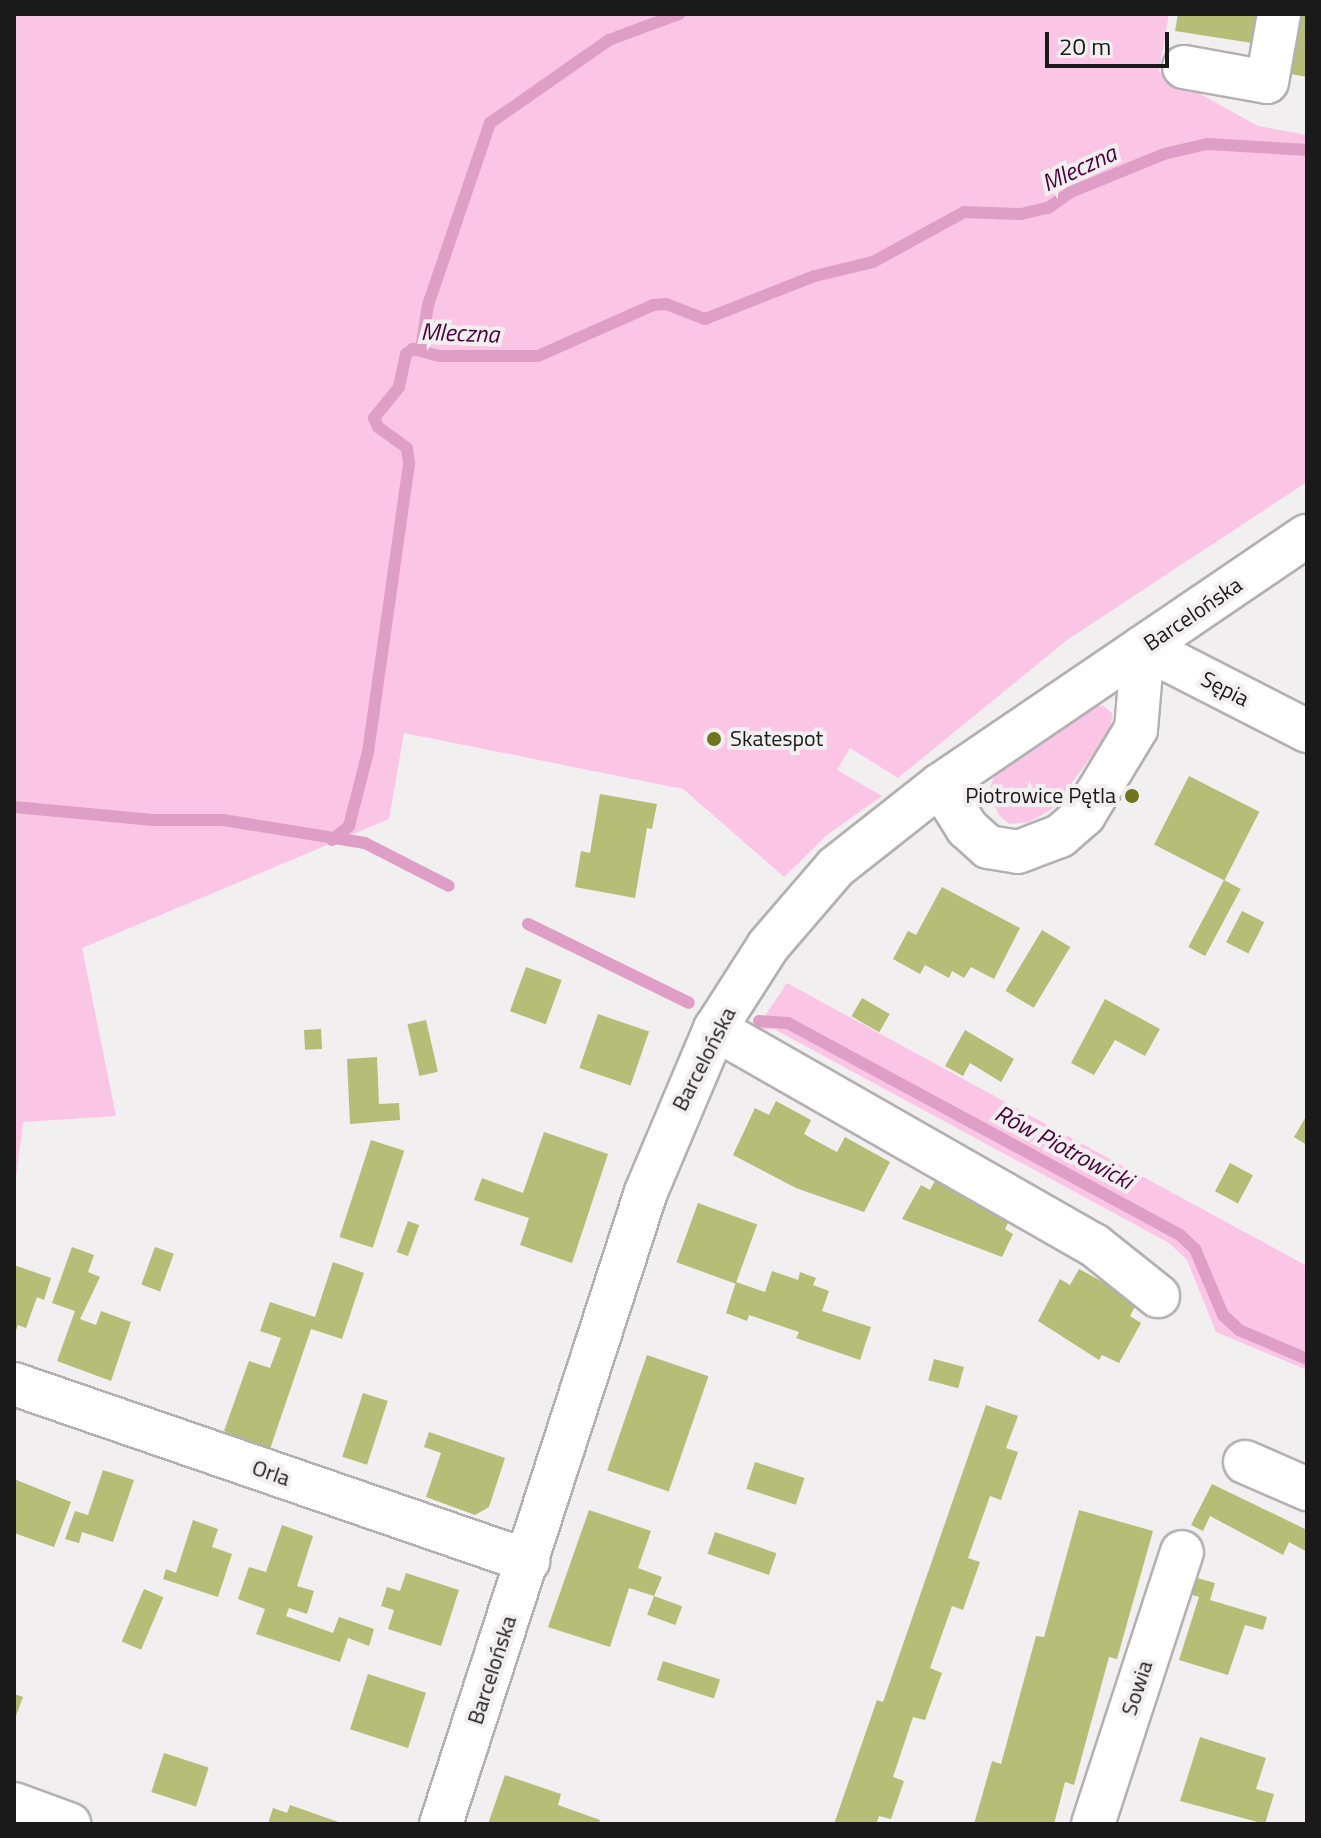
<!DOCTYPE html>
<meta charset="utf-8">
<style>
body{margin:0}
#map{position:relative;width:1321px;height:1838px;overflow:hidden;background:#f2eff1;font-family:"Titillium Web",sans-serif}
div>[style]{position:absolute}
.green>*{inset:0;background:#fbc6e6}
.stream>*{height:12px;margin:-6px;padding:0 6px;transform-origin:6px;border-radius:6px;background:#df9ec6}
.building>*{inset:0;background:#b6bd76;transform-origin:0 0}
.roads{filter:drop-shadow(2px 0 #b3b0b2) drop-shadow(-2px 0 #b3b0b2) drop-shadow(0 2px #b3b0b2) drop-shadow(0 -2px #b3b0b2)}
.minor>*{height:42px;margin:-21px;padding:0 21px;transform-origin:21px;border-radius:21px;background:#fff}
.dots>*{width:22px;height:22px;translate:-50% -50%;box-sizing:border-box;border:4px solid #f2eff1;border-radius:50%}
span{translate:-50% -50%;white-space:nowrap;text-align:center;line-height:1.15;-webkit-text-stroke:8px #f2eff1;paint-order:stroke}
.street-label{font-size:22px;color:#1b1a1b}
.poi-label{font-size:22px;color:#1b1a1b}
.left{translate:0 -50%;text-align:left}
.right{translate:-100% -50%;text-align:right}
.water-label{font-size:24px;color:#4d003a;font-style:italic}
.frame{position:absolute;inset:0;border:16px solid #1b1a1b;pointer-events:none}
.scale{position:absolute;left:1045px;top:32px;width:124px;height:36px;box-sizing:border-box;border:4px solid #1b1a1b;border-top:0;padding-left:10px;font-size:24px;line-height:28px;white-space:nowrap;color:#1b1a1b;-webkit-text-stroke:6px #f2eff1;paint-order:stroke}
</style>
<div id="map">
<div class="green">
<i style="clip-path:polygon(14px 14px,1169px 14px,1159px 71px,1258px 126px,1307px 135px,1307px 482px,1067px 640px,898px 778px,850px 748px,837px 770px,882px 796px,827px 835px,784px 877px,683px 789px,404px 733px,389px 819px,82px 948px,116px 1116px,23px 1122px,14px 1195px)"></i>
<i style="clip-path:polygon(1092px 706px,1104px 706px,1113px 714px,1108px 735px,1051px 810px,1029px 822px,1009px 824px,999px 815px,989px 792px,994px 776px)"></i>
<i style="clip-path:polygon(787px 983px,1307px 1266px,1307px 1370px,1216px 1332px,1187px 1260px,1169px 1243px,774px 1029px,756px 1029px)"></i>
</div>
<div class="stream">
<i style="left:421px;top:349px;width:45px;rotate:-81deg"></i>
<i style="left:428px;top:305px;width:192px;rotate:-71.2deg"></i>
<i style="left:490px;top:123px;width:145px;rotate:-34.9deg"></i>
<i style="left:609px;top:40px;width:75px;rotate:-20.4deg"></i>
<i style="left:14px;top:807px;width:140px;rotate:5.3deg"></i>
<i style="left:153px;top:820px;width:70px"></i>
<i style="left:223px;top:820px;width:144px;rotate:9.2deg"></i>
<i style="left:365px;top:843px;width:94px;rotate:27.1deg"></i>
<i style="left:332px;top:840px;width:22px;rotate:-39deg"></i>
<i style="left:349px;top:826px;width:76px;rotate:-75.6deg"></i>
<i style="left:368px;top:752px;width:292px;rotate:-81.9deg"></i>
<i style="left:409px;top:463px;width:15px;rotate:-98deg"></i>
<i style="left:407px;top:448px;width:36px;rotate:-144deg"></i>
<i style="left:378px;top:427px;width:10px;rotate:-114deg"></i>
<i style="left:374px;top:418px;width:40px;rotate:-51deg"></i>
<i style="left:399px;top:387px;width:34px;rotate:-78deg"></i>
<i style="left:406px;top:354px;width:9px;rotate:-36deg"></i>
<i style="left:413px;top:349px;width:27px;rotate:15deg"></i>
<i style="left:439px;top:356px;width:99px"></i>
<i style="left:538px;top:356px;width:126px;rotate:-23.9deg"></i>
<i style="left:653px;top:305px;width:13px;rotate:-4deg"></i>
<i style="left:666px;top:304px;width:42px;rotate:21deg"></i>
<i style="left:705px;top:319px;width:118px;rotate:-21.4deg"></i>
<i style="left:815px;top:276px;width:60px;rotate:-13.6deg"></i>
<i style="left:873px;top:262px;width:104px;rotate:-28.8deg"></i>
<i style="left:964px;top:212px;width:57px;rotate:2deg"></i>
<i style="left:1021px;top:214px;width:28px;rotate:-13deg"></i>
<i style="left:1048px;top:208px;width:28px;rotate:-35deg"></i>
<i style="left:1071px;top:192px;width:100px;rotate:-22.2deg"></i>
<i style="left:1164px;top:154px;width:44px;rotate:-13.1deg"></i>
<i style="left:1207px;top:144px;width:100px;rotate:3.4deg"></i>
<i style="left:528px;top:924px;width:179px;rotate:26.1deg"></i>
<i style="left:759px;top:1021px;width:29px;rotate:4deg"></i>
<i style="left:788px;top:1023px;width:446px;rotate:28.4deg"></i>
<i style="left:1180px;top:1235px;width:21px;rotate:43deg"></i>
<i style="left:1195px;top:1249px;width:72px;rotate:67deg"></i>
<i style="left:1223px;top:1315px;width:22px;rotate:43deg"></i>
<i style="left:1239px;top:1330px;width:74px;rotate:23.1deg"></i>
</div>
<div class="building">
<i style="clip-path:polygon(1178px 14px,1257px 14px,1252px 43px,1175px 31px)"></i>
<i style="clip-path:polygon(1295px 14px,1307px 14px,1307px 77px,1285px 73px)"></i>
<i style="left:1189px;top:776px;width:79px;height:77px;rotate:27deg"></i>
<i style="clip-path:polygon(600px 794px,657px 804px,652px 829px,647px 828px,635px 898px,575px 887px,581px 851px,590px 853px)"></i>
<i style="left:1224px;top:880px;width:19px;height:76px;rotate:28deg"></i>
<i style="clip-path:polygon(942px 887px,1020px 928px,994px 979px,971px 967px,964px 978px,952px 971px,949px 978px,925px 965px,920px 974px,893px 959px,908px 931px,916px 935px)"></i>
<i style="left:1242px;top:911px;width:25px;height:35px;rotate:27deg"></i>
<i style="left:1042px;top:930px;width:33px;height:71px;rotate:31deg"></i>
<i style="left:526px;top:967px;width:38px;height:47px;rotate:20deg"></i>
<i style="left:862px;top:998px;width:32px;height:21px;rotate:30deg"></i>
<i style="clip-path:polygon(1105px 999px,1160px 1029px,1145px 1056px,1115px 1040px,1094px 1075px,1071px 1063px)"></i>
<i style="left:598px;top:1014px;width:54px;height:57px;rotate:19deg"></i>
<i style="left:426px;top:1020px;width:53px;height:19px;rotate:77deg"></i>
<i style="left:321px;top:1029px;width:20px;height:17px;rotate:87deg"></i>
<i style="clip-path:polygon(965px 1030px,1014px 1059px,1001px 1082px,970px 1063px,963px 1076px,945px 1066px)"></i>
<i style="clip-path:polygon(377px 1057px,379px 1104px,399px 1103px,400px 1120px,350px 1124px,347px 1059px)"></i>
<i style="clip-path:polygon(776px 1101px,811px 1120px,804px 1134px,820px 1143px,837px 1152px,845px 1137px,890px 1162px,864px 1212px,796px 1188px,733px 1155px,755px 1108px,769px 1115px)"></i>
<i style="clip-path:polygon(1307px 1115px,1307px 1145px,1294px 1137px)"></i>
<i style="clip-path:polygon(544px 1132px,608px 1154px,572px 1263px,520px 1245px,529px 1218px,474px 1200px,482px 1178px,523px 1193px)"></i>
<i style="left:371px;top:1140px;width:35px;height:102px;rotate:18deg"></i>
<i style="left:1230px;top:1163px;width:26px;height:32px;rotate:28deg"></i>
<i style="clip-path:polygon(936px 1179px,1011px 1217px,1005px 1229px,1013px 1234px,1002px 1257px,902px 1219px,921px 1185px,930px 1190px)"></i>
<i style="left:698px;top:1203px;width:63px;height:63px;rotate:20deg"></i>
<i style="left:408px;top:1221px;width:12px;height:33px;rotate:20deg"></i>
<i style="clip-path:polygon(72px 1247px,94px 1255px,88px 1272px,100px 1277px,80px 1319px,96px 1325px,101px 1311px,131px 1322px,111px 1381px,57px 1361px,75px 1311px,52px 1303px)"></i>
<i style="left:155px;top:1247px;width:20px;height:40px;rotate:20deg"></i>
<i style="clip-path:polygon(333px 1262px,364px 1273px,342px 1339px,311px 1329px,269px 1452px,224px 1431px,249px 1361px,270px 1368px,281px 1338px,260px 1331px,270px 1302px,315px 1317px)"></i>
<i style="clip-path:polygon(14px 1265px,51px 1278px,44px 1300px,37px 1297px,26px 1328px,18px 1325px,14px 1336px)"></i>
<i style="clip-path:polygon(1079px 1269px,1138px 1301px,1130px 1316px,1141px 1323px,1119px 1363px,1102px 1355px,1099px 1360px,1038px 1321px,1060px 1279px,1070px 1285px)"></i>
<i style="clip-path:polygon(772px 1271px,798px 1280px,800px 1272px,816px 1278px,813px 1285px,829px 1291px,822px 1311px,871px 1327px,860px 1360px,796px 1338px,799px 1332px,749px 1315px,747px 1321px,726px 1313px,736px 1282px,765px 1292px)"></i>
<i style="left:647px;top:1355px;width:65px;height:122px;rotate:19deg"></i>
<i style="left:934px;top:1359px;width:31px;height:22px;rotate:15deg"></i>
<i style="left:363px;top:1393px;width:26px;height:67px;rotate:18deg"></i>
<i style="clip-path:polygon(986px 1405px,1018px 1416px,1006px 1448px,1018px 1452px,1001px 1500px,990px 1496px,968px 1558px,980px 1562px,963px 1610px,952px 1606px,930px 1668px,942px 1673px,925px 1720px,913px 1717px,893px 1777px,904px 1781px,891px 1819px,879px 1816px,876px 1824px,834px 1824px,877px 1700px,883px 1702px)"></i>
<i style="clip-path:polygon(429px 1432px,505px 1458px,489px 1507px,475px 1515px,426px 1497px,441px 1453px,424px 1447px)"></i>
<i style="left:755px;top:1462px;width:52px;height:28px;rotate:18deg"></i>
<i style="clip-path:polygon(103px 1470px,134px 1480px,113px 1542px,82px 1532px,79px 1543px,65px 1539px,75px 1511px,88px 1515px)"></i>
<i style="clip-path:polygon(14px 1479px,71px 1502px,54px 1547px,14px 1533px)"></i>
<i style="clip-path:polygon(1212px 1484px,1307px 1530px,1307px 1552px,1289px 1542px,1283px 1555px,1210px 1516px,1203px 1531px,1191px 1525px)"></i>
<i style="clip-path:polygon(589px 1510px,651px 1531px,638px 1568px,662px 1577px,654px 1596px,629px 1588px,610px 1647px,548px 1627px)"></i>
<i style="clip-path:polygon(1079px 1510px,1153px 1531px,1117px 1659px,1109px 1657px,1074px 1785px,1065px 1782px,1054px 1824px,974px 1824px,992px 1761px,1001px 1764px,1036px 1636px,1044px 1637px)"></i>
<i style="clip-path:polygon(193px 1520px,218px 1529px,212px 1547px,232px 1554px,218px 1597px,163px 1579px,166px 1569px,176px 1573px)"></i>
<i style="clip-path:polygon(282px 1525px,313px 1536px,297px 1586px,314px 1591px,307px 1614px,289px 1608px,286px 1616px,333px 1633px,339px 1617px,374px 1629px,369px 1646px,348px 1638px,340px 1662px,256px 1634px,265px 1609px,238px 1599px,249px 1567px,266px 1572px)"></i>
<i style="left:715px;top:1532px;width:65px;height:23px;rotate:19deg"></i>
<i style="clip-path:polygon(406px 1573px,459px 1590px,441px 1646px,388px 1629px,394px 1610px,381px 1606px,387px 1587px,400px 1591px)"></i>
<i style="clip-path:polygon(1194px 1577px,1215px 1583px,1210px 1600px,1267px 1617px,1263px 1630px,1245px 1625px,1228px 1675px,1179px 1660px,1199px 1597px,1189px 1594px)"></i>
<i style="left:144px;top:1589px;width:21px;height:57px;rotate:23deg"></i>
<i style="left:654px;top:1596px;width:30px;height:20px;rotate:20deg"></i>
<i style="left:663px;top:1661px;width:60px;height:20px;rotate:18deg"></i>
<i style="left:368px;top:1674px;width:61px;height:58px;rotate:18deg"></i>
<i style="clip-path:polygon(14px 1694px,23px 1697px,14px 1721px)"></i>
<i style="clip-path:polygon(1200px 1737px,1266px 1758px,1256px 1789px,1274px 1794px,1265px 1824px,1180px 1801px)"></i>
<i style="left:164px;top:1753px;width:47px;height:41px;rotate:18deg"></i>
<i style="clip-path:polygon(505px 1775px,561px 1794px,558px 1805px,600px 1820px,599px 1824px,488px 1824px)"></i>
<i style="clip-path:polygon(290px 1805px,344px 1824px,268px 1824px,273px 1808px,287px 1813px)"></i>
</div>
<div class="roads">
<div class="minor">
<i style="left:1184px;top:67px;width:84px;rotate:10.2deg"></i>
<i style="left:1267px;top:82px;width:69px;rotate:-80deg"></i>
<i style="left:1143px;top:647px;width:184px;rotate:27.1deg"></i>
<i style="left:940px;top:785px;width:51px;rotate:57.9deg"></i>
<i style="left:967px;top:828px;width:28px;rotate:42deg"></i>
<i style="left:988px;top:847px;width:30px;rotate:9deg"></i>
<i style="left:1018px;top:852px;width:45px;rotate:-20.9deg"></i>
<i style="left:1060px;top:836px;width:32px;rotate:-41deg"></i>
<i style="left:1084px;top:815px;width:100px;rotate:-58.8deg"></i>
<i style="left:1136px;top:729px;width:82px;rotate:-85.1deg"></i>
<i style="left:715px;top:1029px;width:436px;rotate:29.7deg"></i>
<i style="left:1094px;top:1245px;width:82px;rotate:38.6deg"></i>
<i style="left:14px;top:1384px;width:544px;rotate:19deg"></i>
<i style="left:1245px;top:1462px;width:68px;rotate:23.5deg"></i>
<i style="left:14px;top:1804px;width:59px;rotate:20deg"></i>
<i style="left:441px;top:1824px;width:664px;rotate:-72.03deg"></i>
<i style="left:646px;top:1192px;width:177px;rotate:-67.1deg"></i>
<i style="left:715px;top:1029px;width:98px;rotate:-57.4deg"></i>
<i style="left:768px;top:946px;width:104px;rotate:-49.3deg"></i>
<i style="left:836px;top:867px;width:132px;rotate:-38.3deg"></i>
<i style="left:940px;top:785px;width:443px;rotate:-34.2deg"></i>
<i style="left:1093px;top:1824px;width:286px;rotate:-71.9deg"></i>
</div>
</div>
<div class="dots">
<i style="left:714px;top:739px;background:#70751d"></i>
<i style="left:1132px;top:796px;background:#70751d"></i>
</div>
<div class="street-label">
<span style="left:1193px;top:614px;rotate:-34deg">Barcelońska</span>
<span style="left:1225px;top:689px;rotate:27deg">Sępia</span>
<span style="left:704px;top:1059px;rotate:-63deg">Barcelońska</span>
<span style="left:271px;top:1473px;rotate:19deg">Orla</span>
<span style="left:492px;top:1670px;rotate:-72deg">Barcelońska</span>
<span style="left:1137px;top:1688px;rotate:-72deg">Sowia</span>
</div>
<div class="poi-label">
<span class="left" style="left:730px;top:739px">Skatespot</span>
<span class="right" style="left:1116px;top:796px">Piotrowice Pętla</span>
</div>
<div class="water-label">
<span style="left:1079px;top:168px;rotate:-25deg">Mleczna</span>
<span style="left:460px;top:333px;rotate:2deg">Mleczna</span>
<span style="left:1064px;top:1147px;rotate:28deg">Rów Piotrowicki</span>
</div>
<div class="frame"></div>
<div class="scale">20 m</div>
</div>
